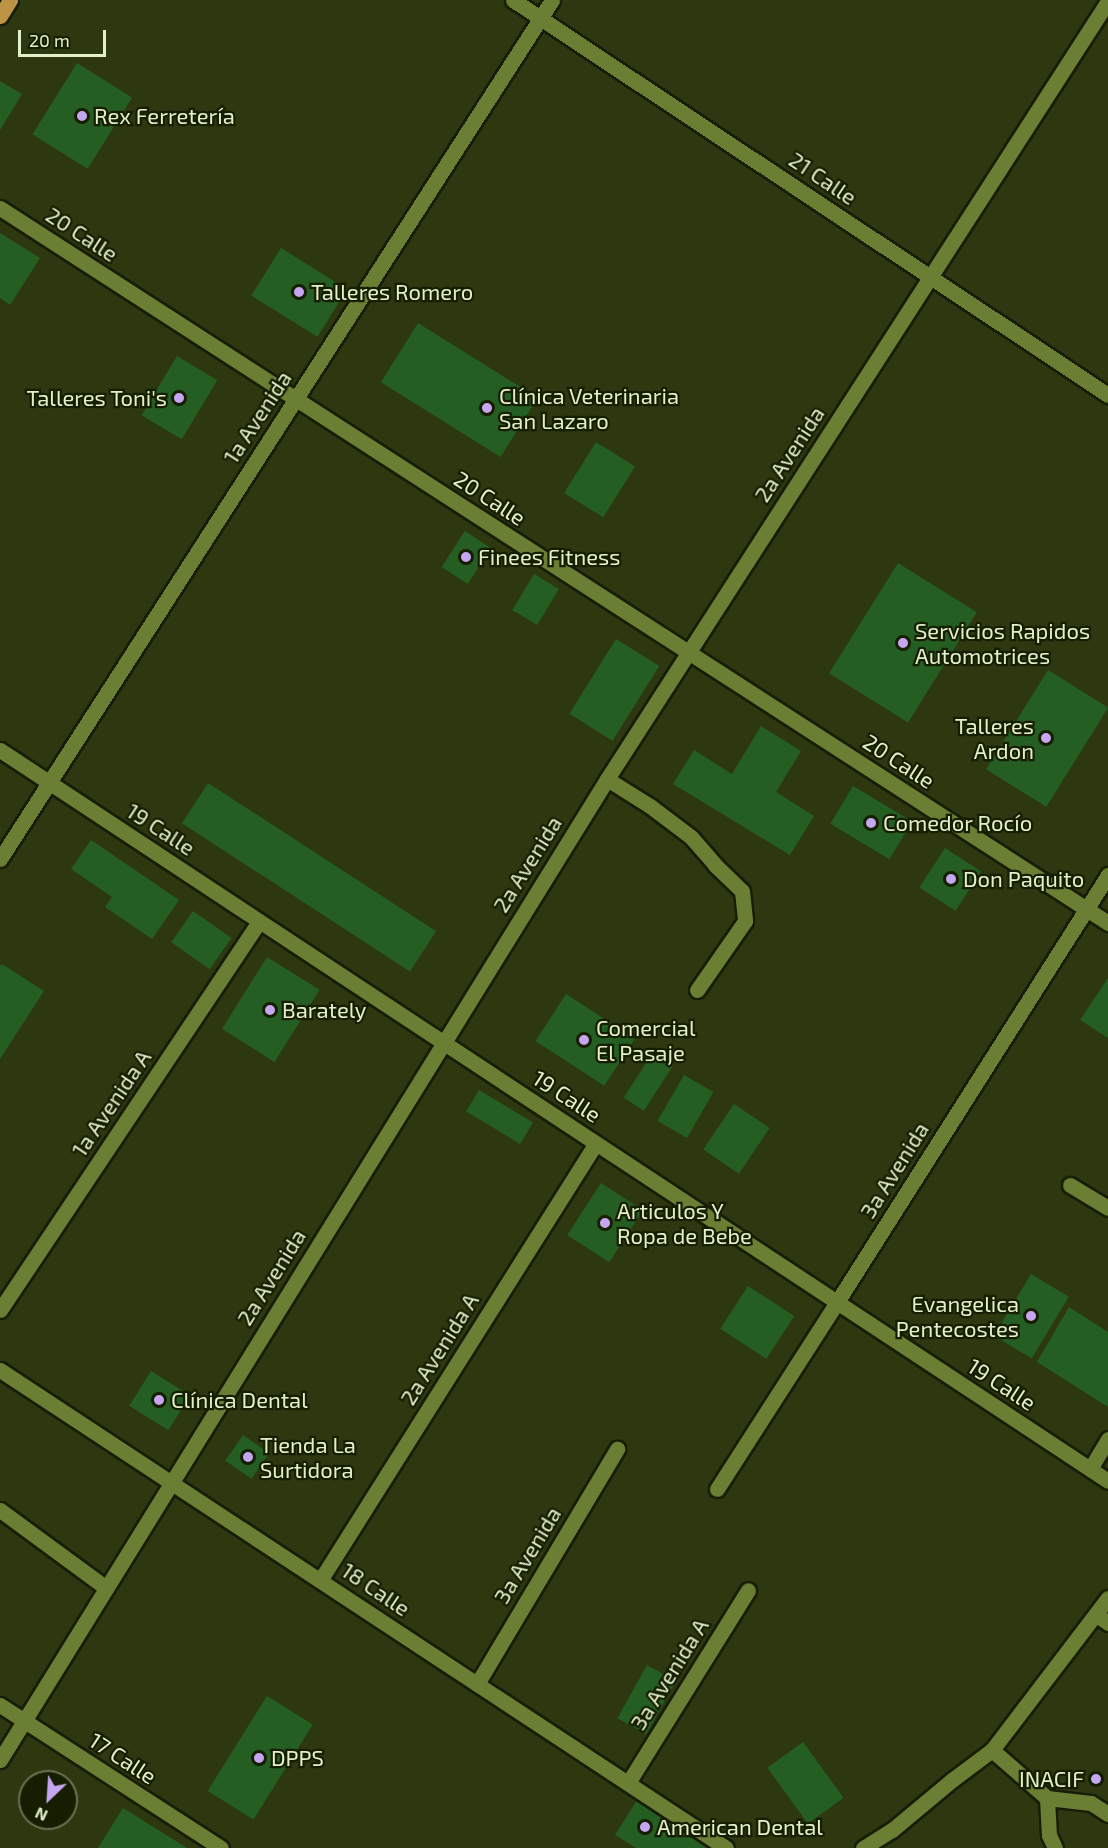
<!DOCTYPE html>
<meta charset="utf-8">
<style>
body{margin:0}
#map{position:relative;width:1108px;height:1848px;overflow:hidden;background:#2d3810;font-family:"Exo 2",sans-serif}
div>[style]{position:absolute}
.building>*{inset:0;background:#255e22;transform-origin:0 0}
.roads{filter:drop-shadow(2px 0 #171d06) drop-shadow(-2px 0 #171d06) drop-shadow(0 2px #171d06) drop-shadow(0 -2px #171d06)}
.lane>*{height:15px;margin:-7.5px;padding:0 7.5px;transform-origin:7.5px;border-radius:7.5px;background:#6a7f34}
.street>*{height:15px;margin:-7.5px;padding:0 7.5px;transform-origin:7.5px;border-radius:7.5px;background:#6a7f34}
.secondary>*{height:15px;margin:-7.5px;padding:0 7.5px;transform-origin:7.5px;border-radius:7.5px;background:#6a7f34}
.primary>*{height:15px;margin:-7.5px;padding:0 7.5px;transform-origin:7.5px;border-radius:7.5px;background:#bd9344}
.dots>*{width:16px;height:16px;translate:-50% -50%;box-sizing:border-box;border:3px solid #161e01;border-radius:50%}
span{translate:-50% -50%;white-space:nowrap;text-align:center;line-height:1.15;-webkit-text-stroke:4.5px #161e01;paint-order:stroke}
.poi-label{font-size:22px;color:#e2efc9}
.left{translate:0 -50%;text-align:left}
.right{translate:-100% -50%;text-align:right}
.street-label{font-size:22px;color:#e2efc9}
.north{position:absolute;left:18px;top:1770px;width:60px;height:60px;box-sizing:border-box;background:#161e01;border:2px solid #687251;border-radius:50%;rotate:205deg;font-size:16px;font-weight:700;line-height:24px;text-align:center;color:#e2efc9}
.north::after{content:'';display:block;margin:auto;width:21px;height:27px;background:#c5a7f1;clip-path:polygon(50% 0,100% 100%,50% 72%,0 100%)}
.scale{position:absolute;left:18px;top:30px;width:88px;height:27px;box-sizing:border-box;border:3px solid #e2efc9;border-top:0;padding-left:8px;font-size:18px;line-height:21px;white-space:nowrap;color:#e2efc9;-webkit-text-stroke:4px #161e01;paint-order:stroke}
</style>
<div id="map">
<div class="building">
<i style="left:77px;top:63px;width:65px;height:84px;rotate:32deg"></i>
<i style="clip-path:polygon(0 81px,22px 94px,0 130px)"></i>
<i style="clip-path:polygon(0 233px,40px 258px,10px 305px,0 298px)"></i>
<i style="left:281px;top:248px;width:78px;height:56px;rotate:32deg"></i>
<i style="left:418px;top:323px;width:141px;height:70px;rotate:32deg"></i>
<i style="left:177px;top:356px;width:47px;height:69px;rotate:31deg"></i>
<i style="left:596px;top:442px;width:46px;height:60px;rotate:32deg"></i>
<i style="left:465px;top:531px;width:31px;height:43px;rotate:33deg"></i>
<i style="left:898px;top:563px;width:93px;height:130px;rotate:32deg"></i>
<i style="left:534px;top:574px;width:29px;height:42px;rotate:31deg"></i>
<i style="left:616px;top:639px;width:51px;height:88px;rotate:32deg"></i>
<i style="left:1048px;top:670px;width:71px;height:117px;rotate:32deg"></i>
<i style="clip-path:polygon(761px 726px,801px 751px,776px 792px,814px 816px,790px 855px,673px 784px,694px 750px,732px 774px)"></i>
<i style="left:208px;top:783px;width:272px;height:48px;rotate:33deg"></i>
<i style="left:853px;top:786px;width:69px;height:44px;rotate:31deg"></i>
<i style="clip-path:polygon(91px 840px,179px 900px,152px 939px,105px 907px,112px 897px,71px 869px)"></i>
<i style="left:945px;top:848px;width:43px;height:47px;rotate:33deg"></i>
<i style="left:193px;top:911px;width:47px;height:38px;rotate:35deg"></i>
<i style="left:267px;top:957px;width:62px;height:85px;rotate:32deg"></i>
<i style="clip-path:polygon(2px 964px,44px 991px,0 1059px,0 966px)"></i>
<i style="clip-path:polygon(1108px 978px,1108px 1038px,1080px 1020px)"></i>
<i style="left:566px;top:994px;width:82px;height:56px;rotate:33deg"></i>
<i style="left:652px;top:1054px;width:24px;height:52px;rotate:33deg"></i>
<i style="left:684px;top:1075px;width:34px;height:53px;rotate:30deg"></i>
<i style="left:479px;top:1090px;width:63px;height:25px;rotate:31deg"></i>
<i style="left:734px;top:1104px;width:43px;height:55px;rotate:34deg"></i>
<i style="left:601px;top:1183px;width:50px;height:62px;rotate:33deg"></i>
<i style="left:1031px;top:1274px;width:44px;height:72px;rotate:31deg"></i>
<i style="left:748px;top:1286px;width:55px;height:51px;rotate:33deg"></i>
<i style="clip-path:polygon(1069px 1307px,1108px 1332px,1108px 1407px,1037px 1362px)"></i>
<i style="left:151px;top:1371px;width:46px;height:41px;rotate:32deg"></i>
<i style="left:243px;top:1435px;width:32px;height:31px;rotate:35deg"></i>
<i style="left:647px;top:1665px;width:33px;height:61px;rotate:29deg"></i>
<i style="left:267px;top:1696px;width:54px;height:112px;rotate:32deg"></i>
<i style="left:803px;top:1742px;width:69px;height:44px;rotate:54deg"></i>
<i style="clip-path:polygon(639px 1797px,720px 1848px,636px 1848px,615px 1835px)"></i>
<i style="clip-path:polygon(123px 1808px,187px 1848px,98px 1848px)"></i>
</div>
<div class="roads">
<div class="lane">
<i style="left:607px;top:779px;width:51px;rotate:32.1deg"></i>
<i style="left:650px;top:806px;width:51px;rotate:37.1deg"></i>
<i style="left:691px;top:837px;width:37px;rotate:49deg"></i>
<i style="left:715px;top:865px;width:37px;rotate:44deg"></i>
<i style="left:742px;top:891px;width:30px;rotate:84deg"></i>
<i style="left:745px;top:921px;width:84px;rotate:124.8deg"></i>
<i style="left:1070px;top:1185px;width:44px;rotate:31.2deg"></i>
<i style="left:0;top:1310px;width:467px;rotate:-56.3deg"></i>
<i style="left:1090px;top:1469px;width:35px;rotate:-59deg"></i>
<i style="left:717px;top:1489px;width:222px;rotate:-57.3deg"></i>
<i style="left:0;top:1510px;width:132px;rotate:36.3deg"></i>
<i style="left:1097px;top:1615px;width:14px;rotate:36deg"></i>
<i style="left:992px;top:1750px;width:73px;rotate:41.1deg"></i>
<i style="left:1047px;top:1798px;width:44px;rotate:6.5deg"></i>
<i style="left:1091px;top:1803px;width:20px;rotate:33deg"></i>
<i style="left:1047px;top:1798px;width:37px;rotate:87deg"></i>
<i style="left:1049px;top:1835px;width:14px;rotate:65deg"></i>
</div>
<div class="street">
<i style="left:513px;top:0;width:714px;rotate:33.58deg"></i>
<i style="left:0;top:859px;width:1021px;rotate:-57.27deg"></i>
<i style="left:837px;top:1302px;width:506px;rotate:-57.6deg"></i>
<i style="left:0;top:1370px;width:869px;rotate:33.36deg"></i>
<i style="left:321px;top:1579px;width:515px;rotate:-57.76deg"></i>
<i style="left:477px;top:1684px;width:274px;rotate:-59.2deg"></i>
<i style="left:0;top:1705px;width:263px;rotate:32.9deg"></i>
<i style="left:0;top:1760px;width:1154px;rotate:-58.25deg"></i>
<i style="left:607px;top:779px;width:925px;rotate:-57.22deg"></i>
<i style="left:628px;top:1783px;width:227px;rotate:-58.1deg"></i>
</div>
<div class="secondary">
<i style="left:0;top:208px;width:1319px;rotate:32.83deg"></i>
<i style="left:0;top:750px;width:1327px;rotate:33.41deg"></i>
<i style="left:863px;top:1848px;width:34px;rotate:-32deg"></i>
<i style="left:892px;top:1830px;width:78px;rotate:-39.8deg"></i>
<i style="left:952px;top:1780px;width:50px;rotate:-36.9deg"></i>
<i style="left:992px;top:1750px;width:191px;rotate:-52.7deg"></i>
</div>
<div class="primary">
<i style="left:0;top:16px;width:19px;rotate:-58deg"></i>
</div>
</div>
<div class="dots">
<i style="left:82px;top:116px;background:#c5a7f1"></i>
<i style="left:299px;top:292px;background:#c5a7f1"></i>
<i style="left:179px;top:398px;background:#c5a7f1"></i>
<i style="left:487px;top:408px;background:#c5a7f1"></i>
<i style="left:466px;top:557px;background:#c5a7f1"></i>
<i style="left:903px;top:643px;background:#c5a7f1"></i>
<i style="left:1046px;top:738px;background:#c5a7f1"></i>
<i style="left:871px;top:823px;background:#c5a7f1"></i>
<i style="left:951px;top:879px;background:#c5a7f1"></i>
<i style="left:270px;top:1010px;background:#c5a7f1"></i>
<i style="left:584px;top:1040px;background:#c5a7f1"></i>
<i style="left:605px;top:1223px;background:#c5a7f1"></i>
<i style="left:1031px;top:1316px;background:#c5a7f1"></i>
<i style="left:159px;top:1400px;background:#c5a7f1"></i>
<i style="left:248px;top:1457px;background:#c5a7f1"></i>
<i style="left:259px;top:1758px;background:#c5a7f1"></i>
<i style="left:1096px;top:1779px;background:#c5a7f1"></i>
<i style="left:645px;top:1827px;background:#c5a7f1"></i>
</div>
<div class="poi-label">
<span class="left" style="left:94px;top:116px">Rex Ferretería</span>
<span class="left" style="left:311px;top:292px">Talleres Romero</span>
<span class="left" style="left:499px;top:408px">Clínica Veterinaria<br>San Lazaro</span>
<span class="right" style="left:167px;top:398px">Talleres Toni's</span>
<span class="left" style="left:478px;top:557px">Finees Fitness</span>
<span class="left" style="left:915px;top:643px">Servicios Rapidos<br>Automotrices</span>
<span class="right" style="left:1034px;top:738px">Talleres<br>Ardon</span>
<span class="left" style="left:883px;top:823px">Comedor Rocío</span>
<span class="left" style="left:963px;top:879px">Don Paquito</span>
<span class="left" style="left:282px;top:1010px">Barately</span>
<span class="left" style="left:596px;top:1040px">Comercial<br>El Pasaje</span>
<span class="left" style="left:617px;top:1223px">Articulos Y<br>Ropa de Bebe</span>
<span class="right" style="left:1019px;top:1316px">Evangelica<br>Pentecostes</span>
<span class="left" style="left:171px;top:1400px">Clínica Dental</span>
<span class="left" style="left:260px;top:1457px">Tienda La<br>Surtidora</span>
<span class="left" style="left:271px;top:1758px">DPPS</span>
<span class="right" style="left:1084px;top:1779px">INACIF</span>
<span class="left" style="left:657px;top:1827px">American Dental</span>
</div>
<div class="street-label">
<span style="left:823px;top:178px;rotate:34deg">21 Calle</span>
<span style="left:82px;top:234px;rotate:33deg">20 Calle</span>
<span style="left:257px;top:417px;rotate:-57deg">1a Avenida</span>
<span style="left:789px;top:454px;rotate:-57deg">2a Avenida</span>
<span style="left:490px;top:498px;rotate:33deg">20 Calle</span>
<span style="left:899px;top:761px;rotate:33deg">20 Calle</span>
<span style="left:161px;top:829px;rotate:33deg">19 Calle</span>
<span style="left:527px;top:864px;rotate:-58deg">2a Avenida</span>
<span style="left:567px;top:1096px;rotate:33deg">19 Calle</span>
<span style="left:111px;top:1103px;rotate:-56deg">1a Avenida A</span>
<span style="left:894px;top:1170px;rotate:-58deg">3a Avenida</span>
<span style="left:271px;top:1277px;rotate:-58deg">2a Avenida</span>
<span style="left:439px;top:1349px;rotate:-58deg">2a Avenida A</span>
<span style="left:1002px;top:1384px;rotate:33deg">19 Calle</span>
<span style="left:527px;top:1555px;rotate:-59deg">3a Avenida</span>
<span style="left:376px;top:1589px;rotate:34deg">18 Calle</span>
<span style="left:669px;top:1674px;rotate:-58deg">3a Avenida A</span>
<span style="left:123px;top:1758px;rotate:33deg">17 Calle</span>
</div>
<div class="north">N</div>
<div class="scale">20 m</div>
</div>
